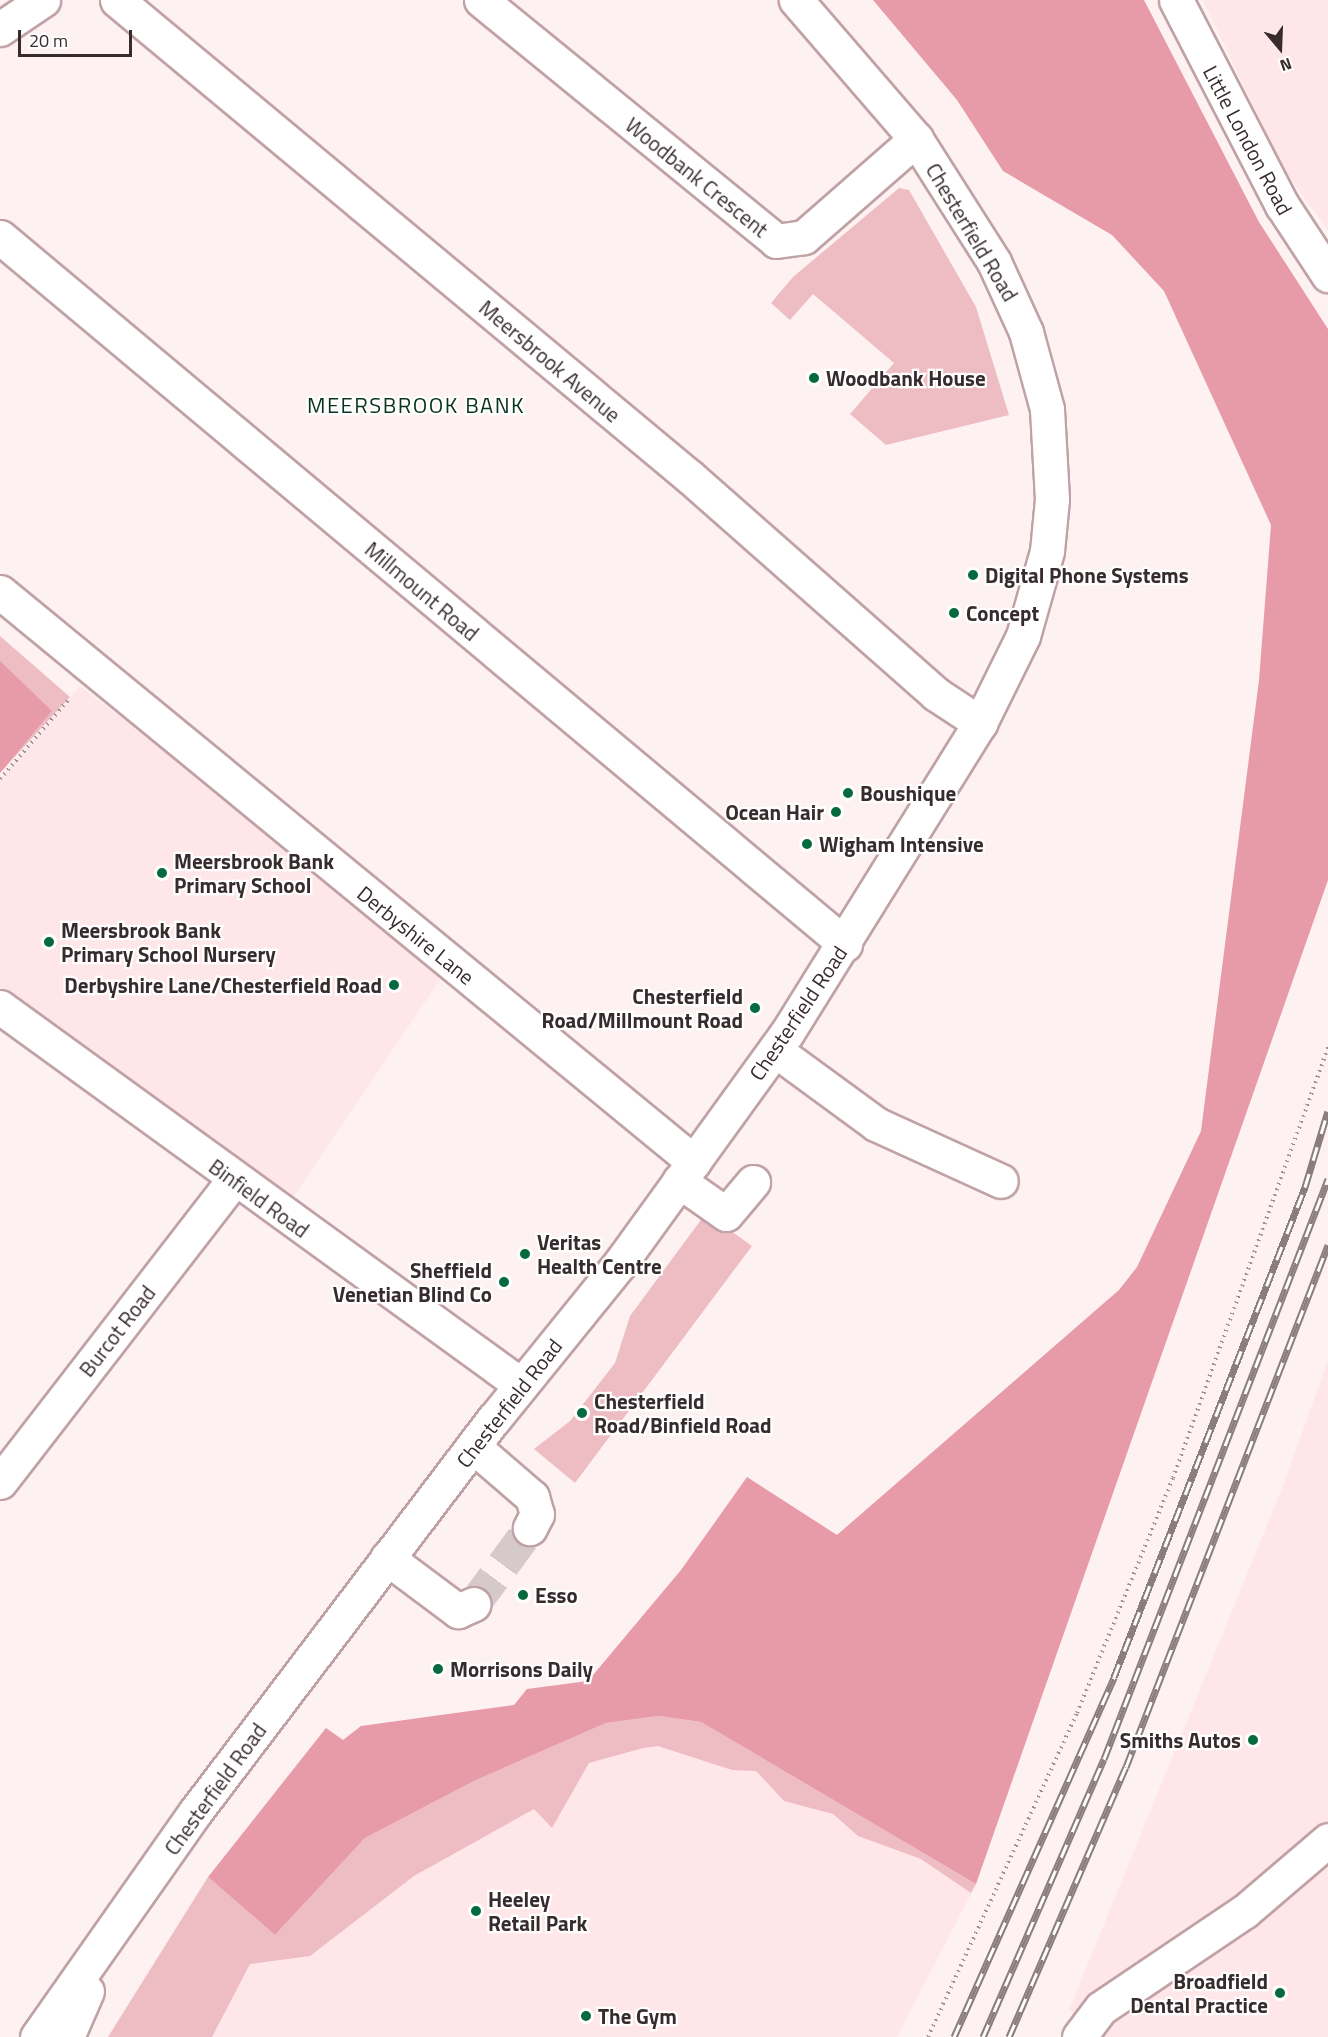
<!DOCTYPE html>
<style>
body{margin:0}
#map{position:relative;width:1328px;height:2037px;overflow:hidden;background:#fef1f2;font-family:"Titillium Web",sans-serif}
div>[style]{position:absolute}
.built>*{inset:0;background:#ffe6e9}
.green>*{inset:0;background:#eebdc4}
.forest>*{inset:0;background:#e79aa7}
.minor-tunnel>*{height:33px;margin-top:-16.5px;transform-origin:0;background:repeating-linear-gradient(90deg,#d6c9cb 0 33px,transparent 0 49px)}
.path>*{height:4px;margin-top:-2px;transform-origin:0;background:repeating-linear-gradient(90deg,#9d9192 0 1.5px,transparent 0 6px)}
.roads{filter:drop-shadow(2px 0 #c0a2a6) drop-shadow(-2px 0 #c0a2a6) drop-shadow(0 2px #c0a2a6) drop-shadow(0 -2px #c0a2a6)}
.minor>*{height:33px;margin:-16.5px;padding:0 16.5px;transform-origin:16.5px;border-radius:16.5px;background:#fff}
.highway>*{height:33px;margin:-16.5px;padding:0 16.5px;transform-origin:16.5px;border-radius:16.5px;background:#fff}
.rail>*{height:7px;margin-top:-3.5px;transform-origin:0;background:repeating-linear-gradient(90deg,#fff 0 14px,#8a7d7f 0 28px);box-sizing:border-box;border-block:2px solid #8a7d7f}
.dots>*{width:16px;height:16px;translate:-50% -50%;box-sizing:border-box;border:3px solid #fff;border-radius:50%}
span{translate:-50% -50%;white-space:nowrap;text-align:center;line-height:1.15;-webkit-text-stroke:4.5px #fff;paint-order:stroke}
.street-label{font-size:21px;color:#372b2d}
.poi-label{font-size:21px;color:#372b2d;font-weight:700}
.left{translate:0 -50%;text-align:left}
.right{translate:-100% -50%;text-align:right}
.neighbourhood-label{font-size:22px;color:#09331e;letter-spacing:1.5px}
.north{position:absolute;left:1250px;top:18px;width:60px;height:60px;-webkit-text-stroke:4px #fff;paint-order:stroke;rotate:161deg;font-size:16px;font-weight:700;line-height:24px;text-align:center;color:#372b2d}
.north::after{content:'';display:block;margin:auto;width:21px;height:27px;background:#372b2d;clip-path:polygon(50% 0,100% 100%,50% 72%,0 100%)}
.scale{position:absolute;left:18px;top:30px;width:114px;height:27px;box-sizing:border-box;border:3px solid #372b2d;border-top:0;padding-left:8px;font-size:18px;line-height:21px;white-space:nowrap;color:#372b2d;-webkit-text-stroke:4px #fff;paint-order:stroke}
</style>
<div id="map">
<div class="built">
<i style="clip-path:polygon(1203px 0,1328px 0,1328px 231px,1282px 166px)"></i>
<i style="clip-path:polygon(80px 686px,448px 968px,288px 1205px,0 988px,0 779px)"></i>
<i style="clip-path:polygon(1328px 1360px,1328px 2037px,1079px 2037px,1089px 2022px,1069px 2010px,1283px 1486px)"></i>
<i style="clip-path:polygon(659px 1716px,976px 1884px,897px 2037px,108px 2037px,208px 1877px,275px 1935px)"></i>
</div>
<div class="green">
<i style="clip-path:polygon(899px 188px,909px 190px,976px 307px,1009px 415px,886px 445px,850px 414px,894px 363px,813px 294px,790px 320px,771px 303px,793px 277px)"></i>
<i style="clip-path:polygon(0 636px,70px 697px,0 773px)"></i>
<i style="clip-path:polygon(706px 1213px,752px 1246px,575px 1483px,534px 1449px,570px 1421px,615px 1363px,630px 1316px)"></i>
<i style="clip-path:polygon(659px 1716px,701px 1722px,976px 1884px,971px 1893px,921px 1859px,858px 1836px,833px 1814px,784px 1801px,756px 1771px,732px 1770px,658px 1746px,643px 1748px,589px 1763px,552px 1828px,534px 1809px,414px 1876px,310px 1956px,250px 1964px,212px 2037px,108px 2037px,208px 1877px,275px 1935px,365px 1838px,474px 1781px,606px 1723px)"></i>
</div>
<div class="forest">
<i style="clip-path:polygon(873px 0,1144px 0,1259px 222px,1328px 329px,1328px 880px,976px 1884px,701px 1722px,659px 1716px,606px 1723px,474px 1781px,365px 1838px,275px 1935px,208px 1877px,326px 1728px,343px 1740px,361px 1726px,514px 1705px,527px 1689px,588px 1681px,681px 1570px,747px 1477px,837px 1535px,1119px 1290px,1137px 1267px,1201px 1131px,1259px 680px,1271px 525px,1164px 291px,1112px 235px,1003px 171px,957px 100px)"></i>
<i style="clip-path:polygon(0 661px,52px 711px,0 773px)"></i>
</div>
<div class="minor-tunnel">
<i style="left:474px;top:1604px;width:94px;rotate:-53.6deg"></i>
</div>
<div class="path">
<i style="left:0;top:779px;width:107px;rotate:-49.2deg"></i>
<i style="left:928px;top:2037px;width:357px;rotate:-65.3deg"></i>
<i style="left:1077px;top:1713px;width:254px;rotate:-67.8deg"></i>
<i style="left:1173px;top:1478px;width:458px;rotate:-70.2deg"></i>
</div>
<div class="roads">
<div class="minor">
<i style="left:117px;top:0;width:746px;rotate:39.78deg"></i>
<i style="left:690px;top:477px;width:328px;rotate:41.4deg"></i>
<i style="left:936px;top:694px;width:53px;rotate:33.4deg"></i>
<i style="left:481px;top:0;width:381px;rotate:39.2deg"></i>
<i style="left:776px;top:241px;width:28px;rotate:-8deg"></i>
<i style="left:804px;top:237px;width:149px;rotate:-41.2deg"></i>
<i style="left:1176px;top:0;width:231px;rotate:62.7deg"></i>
<i style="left:1282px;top:205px;width:84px;rotate:56.7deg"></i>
<i style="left:0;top:29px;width:52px;rotate:-34deg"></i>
<i style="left:0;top:237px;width:1102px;rotate:39.92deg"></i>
<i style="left:0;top:592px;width:898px;rotate:39.4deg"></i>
<i style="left:0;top:1007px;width:644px;rotate:35.96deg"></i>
<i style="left:775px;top:1050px;width:125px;rotate:36.2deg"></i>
<i style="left:876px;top:1124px;width:137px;rotate:24.5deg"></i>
<i style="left:679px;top:1181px;width:57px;rotate:35.1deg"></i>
<i style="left:726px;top:1214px;width:42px;rotate:-49.8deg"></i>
<i style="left:474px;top:1447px;width:77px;rotate:40.8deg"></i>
<i style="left:532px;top:1497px;width:18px;rotate:74deg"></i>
<i style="left:537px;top:1514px;width:16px;rotate:117deg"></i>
<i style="left:0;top:1482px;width:381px;rotate:-52.3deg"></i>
<i style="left:387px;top:1558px;width:89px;rotate:36.7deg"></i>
<i style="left:458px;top:1611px;width:17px;rotate:-24deg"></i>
<i style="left:1079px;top:2037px;width:36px;rotate:-53deg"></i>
<i style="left:1101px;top:2008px;width:174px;rotate:-34deg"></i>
<i style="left:1245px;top:1911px;width:109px;rotate:-40.5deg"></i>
</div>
<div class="highway">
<i style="left:37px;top:2037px;width:276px;rotate:-54.9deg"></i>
<i style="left:196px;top:1811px;width:492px;rotate:-52.8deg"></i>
<i style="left:494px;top:1419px;width:202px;rotate:-51deg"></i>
<i style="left:621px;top:1262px;width:283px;rotate:-54.1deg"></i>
<i style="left:787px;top:1033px;width:365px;rotate:-58.1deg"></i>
<i style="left:980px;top:723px;width:97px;rotate:-63.7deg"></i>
<i style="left:1023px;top:636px;width:88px;rotate:-74.2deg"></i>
<i style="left:1047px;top:551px;width:52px;rotate:-84.5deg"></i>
<i style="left:1052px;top:499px;width:90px;rotate:-93.2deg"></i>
<i style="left:1047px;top:409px;width:80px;rotate:-105.3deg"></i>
<i style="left:1026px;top:332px;width:77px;rotate:-114.6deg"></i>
<i style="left:994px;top:262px;width:146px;rotate:-122.4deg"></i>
<i style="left:916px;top:139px;width:184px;rotate:-130.8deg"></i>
<i style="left:67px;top:2037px;width:50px;rotate:-66.5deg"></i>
</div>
</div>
<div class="rail">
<i style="left:954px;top:2037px;width:394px;rotate:-66deg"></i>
<i style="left:1114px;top:1677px;width:526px;rotate:-68.7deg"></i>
<i style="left:1305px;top:1187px;width:79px;rotate:-73.2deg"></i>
<i style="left:983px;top:2037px;width:303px;rotate:-66.5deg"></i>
<i style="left:1104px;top:1759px;width:622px;rotate:-68.88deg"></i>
<i style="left:1009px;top:2037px;width:294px;rotate:-66.6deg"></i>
<i style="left:1126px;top:1767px;width:560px;rotate:-68.84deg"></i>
</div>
<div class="dots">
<i style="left:814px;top:378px;background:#066a3f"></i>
<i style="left:973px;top:575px;background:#066a3f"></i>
<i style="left:954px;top:613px;background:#066a3f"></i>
<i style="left:848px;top:793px;background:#066a3f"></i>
<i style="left:836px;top:812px;background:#066a3f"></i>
<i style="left:807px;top:844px;background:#066a3f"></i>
<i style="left:162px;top:873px;background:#066a3f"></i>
<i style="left:49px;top:942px;background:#066a3f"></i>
<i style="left:394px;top:985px;background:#066a3f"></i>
<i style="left:755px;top:1008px;background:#066a3f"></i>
<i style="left:525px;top:1254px;background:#066a3f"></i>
<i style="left:504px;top:1282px;background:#066a3f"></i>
<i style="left:582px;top:1413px;background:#066a3f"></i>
<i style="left:523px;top:1595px;background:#066a3f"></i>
<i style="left:438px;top:1669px;background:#066a3f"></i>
<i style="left:1253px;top:1740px;background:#066a3f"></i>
<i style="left:476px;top:1911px;background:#066a3f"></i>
<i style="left:1280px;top:1993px;background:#066a3f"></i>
<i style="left:586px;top:2016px;background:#066a3f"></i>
</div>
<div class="street-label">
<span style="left:1248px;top:140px;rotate:62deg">Little London Road</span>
<span style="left:697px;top:177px;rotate:39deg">Woodbank Crescent</span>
<span style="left:972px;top:232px;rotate:59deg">Chesterfield Road</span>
<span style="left:550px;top:361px;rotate:40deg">Meersbrook Avenue</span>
<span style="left:422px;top:591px;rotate:40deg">Millmount Road</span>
<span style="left:416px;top:935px;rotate:39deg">Derbyshire Lane</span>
<span style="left:798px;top:1013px;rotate:-56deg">Chesterfield Road</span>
<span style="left:259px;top:1198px;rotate:36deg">Binfield Road</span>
<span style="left:117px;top:1331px;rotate:-52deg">Burcot Road</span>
<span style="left:509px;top:1403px;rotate:-52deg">Chesterfield Road</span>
<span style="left:215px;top:1789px;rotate:-54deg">Chesterfield Road</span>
</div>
<div class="poi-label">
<span class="left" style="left:826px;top:378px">Woodbank House</span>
<span class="left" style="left:985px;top:575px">Digital Phone Systems</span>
<span class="left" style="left:966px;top:613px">Concept</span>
<span class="left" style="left:860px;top:793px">Boushique</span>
<span class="right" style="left:824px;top:812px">Ocean Hair</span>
<span class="left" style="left:819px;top:844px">Wigham Intensive</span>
<span class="left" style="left:174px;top:873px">Meersbrook Bank<br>Primary School</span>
<span class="left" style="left:61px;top:942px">Meersbrook Bank<br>Primary School Nursery</span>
<span class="right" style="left:382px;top:985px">Derbyshire Lane/Chesterfield Road</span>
<span class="right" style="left:743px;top:1008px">Chesterfield<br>Road/Millmount Road</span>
<span class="left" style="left:537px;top:1254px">Veritas<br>Health Centre</span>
<span class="right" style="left:492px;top:1282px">Sheffield<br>Venetian Blind Co</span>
<span class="left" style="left:594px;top:1413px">Chesterfield<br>Road/Binfield Road</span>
<span class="left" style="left:535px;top:1595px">Esso</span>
<span class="left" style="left:450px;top:1669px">Morrisons Daily</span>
<span class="right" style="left:1241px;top:1740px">Smiths Autos</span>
<span class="left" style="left:488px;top:1911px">Heeley<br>Retail Park</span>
<span class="right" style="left:1268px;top:1993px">Broadfield<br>Dental Practice</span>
<span class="left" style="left:598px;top:2016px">The Gym</span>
</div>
<div class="neighbourhood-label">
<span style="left:416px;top:406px">MEERSBROOK BANK</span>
</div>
<div class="north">N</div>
<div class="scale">20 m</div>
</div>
